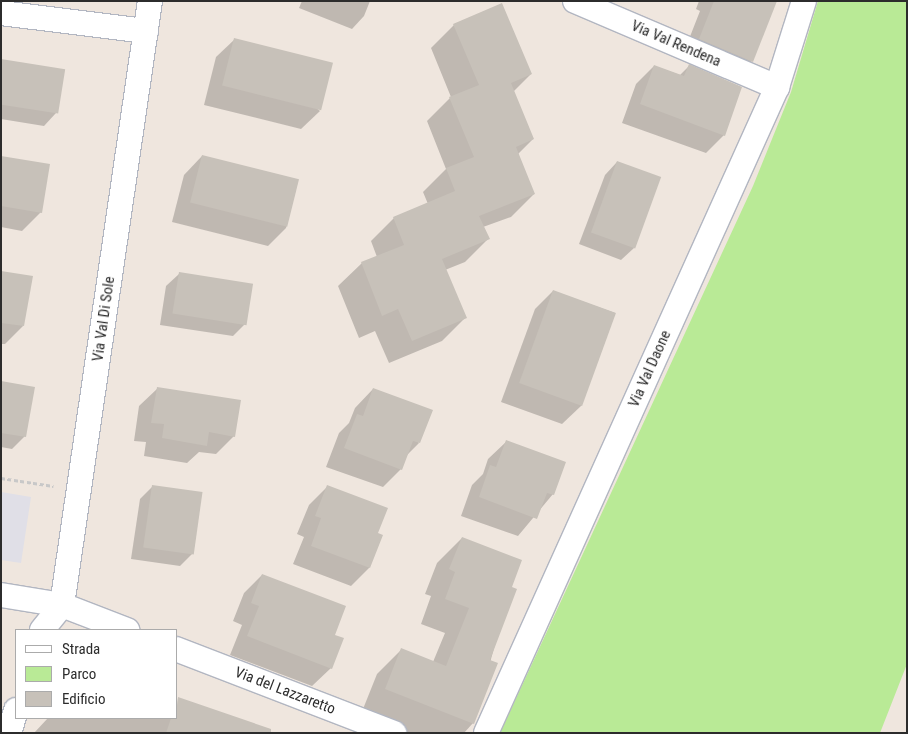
<!DOCTYPE html>
<style>
body{margin:0}
#map{position:relative;width:908px;height:734px;overflow:hidden;background:#efe6de;font-family:"Roboto Condensed",sans-serif}
div>[style]{position:absolute}
.industrial>*{inset:0;background:#e0dfe7}
.green>*{inset:0;background:#b9ea96}
.shadow>*{inset:0;background:#0003}
.building>*{inset:0;background:#c7c1b9;transform-origin:0 0}
.path>*{height:3px;margin-top:-1.5px;transform-origin:0;background:repeating-linear-gradient(90deg,#c8c8c8 0 4px,transparent 0 6.5px)}
.roads{filter:drop-shadow(1px 0 #b2b6c1) drop-shadow(-1px 0 #b2b6c1) drop-shadow(0 1px #b2b6c1) drop-shadow(0 -1px #b2b6c1)}
.street>*{height:24px;margin:-12px;padding:0 12px;transform-origin:12px;border-radius:12px;background:#fff}
span{translate:-50% -50%;white-space:nowrap;text-align:center;line-height:1.15;-webkit-text-stroke:4px #fff;paint-order:stroke}
.street-label{font-size:15px;color:#2c2c2c}
.frame{position:absolute;inset:0;border:2px solid #2c2c2c;pointer-events:none}
.legend{position:absolute;left:15px;top:629px;width:162px;height:90px;box-sizing:border-box;background:#fff;border:1px solid #ababab;margin:0;padding:6px 9px;list-style:none;font-size:15px;color:#2c2c2c}
.legend li{display:flex;align-items:center;gap:10px;height:25px}
.legend b{width:25px;border:1px solid #ababab}
</style>
<div id="map">
<div class="industrial">
<i style="clip-path:polygon(1px 492px,31px 497px,21px 563px,1px 560px)"></i>
</div>
<div class="green">
<i style="clip-path:polygon(818px 1px,907px 1px,907px 664px,880px 733px,500px 733px,753px 186px,791px 92px)"></i>
</div>
<div class="shadow">
<i style="clip-path:polygon(302px 1px,370px 1px,364px 16px,352px 29px,299px 8px)"></i>
<i style="clip-path:polygon(699px 1px,776px 1px,752px 61px,733px 79px,682px 57px,700px 11px,696px 9px)"></i>
<i style="clip-path:polygon(454px 25px,531px 74px,513px 92px,533px 139px,518px 154px,534px 194px,511px 217px,483px 227px,488px 239px,465px 262px,445px 270px,465px 318px,442px 341px,389px 363px,375px 331px,359px 338px,338px 286px,362px 263px,377px 257px,371px 241px,394px 218px,428px 204px,423px 192px,446px 169px,427px 121px,451px 97px,431px 48px)"></i>
<i style="clip-path:polygon(235px 39px,320px 111px,301px 129px,204px 105px,216px 57px)"></i>
<i style="clip-path:polygon(1px 60px,56px 113px,44px 126px,1px 119px)"></i>
<i style="clip-path:polygon(654px 66px,680px 75px,689px 66px,724px 135px,706px 153px,622px 123px,636px 84px)"></i>
<i style="clip-path:polygon(202px 156px,298px 181px,286px 228px,268px 246px,172px 222px,184px 175px)"></i>
<i style="clip-path:polygon(1px 157px,41px 212px,22px 231px,1px 227px)"></i>
<i style="clip-path:polygon(617px 162px,634px 248px,621px 260px,579px 244px,605px 175px)"></i>
<i style="clip-path:polygon(1px 272px,23px 326px,5px 344px,1px 344px)"></i>
<i style="clip-path:polygon(179px 274px,246px 323px,233px 336px,160px 325px,166px 286px)"></i>
<i style="clip-path:polygon(553px 291px,615px 313px,581px 406px,562px 424px,501px 402px,535px 309px)"></i>
<i style="clip-path:polygon(1px 382px,25px 436px,12px 449px,1px 447px)"></i>
<i style="clip-path:polygon(158px 388px,234px 436px,216px 454px,199px 452px,187px 463px,144px 456px,146px 442px,134px 441px,139px 406px)"></i>
<i style="clip-path:polygon(373px 389px,419px 443px,407px 455px,401px 469px,383px 487px,326px 467px,339px 433px,349px 423px,355px 408px)"></i>
<i style="clip-path:polygon(507px 441px,553px 494px,518px 536px,461px 516px,472px 485px,483px 474px,488px 459px)"></i>
<i style="clip-path:polygon(153px 486px,192px 554px,180px 566px,131px 559px,140px 499px)"></i>
<i style="clip-path:polygon(327px 487px,377px 534px,369px 568px,351px 586px,293px 564px,304px 537px,297px 534px,309px 505px)"></i>
<i style="clip-path:polygon(462px 538px,511px 588px,473px 723px,464px 733px,409px 733px,361px 714px,377px 674px,401px 650px,433px 662px,445px 633px,421px 624px,431px 596px,425px 594px,437px 563px)"></i>
<i style="clip-path:polygon(262px 575px,333px 636px,331px 668px,312px 686px,230px 655px,242px 625px,233px 621px,244px 593px)"></i>
<i style="clip-path:polygon(178px 698px,239px 733px,34px 733px,48px 718px,176px 718px)"></i>
</div>
<div class="building">
<i style="clip-path:polygon(714px 1px,777px 1px,753px 62px,699px 39px)"></i>
<i style="clip-path:polygon(502px 3px,532px 74px,511px 83px,534px 139px,516px 147px,535px 194px,479px 216px,490px 239px,442px 259px,467px 318px,412px 341px,398px 309px,382px 316px,361px 262px,404px 245px,393px 217px,455px 191px,446px 168px,474px 157px,449px 97px,479px 85px,453px 24px)"></i>
<i style="left:234px;top:38px;width:102px;height:49px;rotate:14deg"></i>
<i style="left:1px;top:59px;width:65px;height:45px;rotate:9deg"></i>
<i style="clip-path:polygon(689px 64px,742px 87px,725px 136px,640px 104px,654px 65px,684px 76px)"></i>
<i style="left:202px;top:155px;width:100px;height:49px;rotate:14deg"></i>
<i style="clip-path:polygon(1px 156px,50px 164px,42px 213px,1px 206px)"></i>
<i style="left:617px;top:161px;width:47px;height:76px;rotate:20deg"></i>
<i style="clip-path:polygon(1px 271px,33px 276px,24px 326px,1px 323px)"></i>
<i style="left:179px;top:272px;width:75px;height:42px;rotate:9deg"></i>
<i style="left:553px;top:290px;width:67px;height:99px;rotate:20deg"></i>
<i style="clip-path:polygon(1px 381px,35px 387px,26px 437px,1px 433px)"></i>
<i style="clip-path:polygon(157px 387px,241px 400px,235px 437px,209px 432px,207px 446px,162px 438px,164px 424px,151px 423px)"></i>
<i style="clip-path:polygon(373px 388px,433px 410px,420px 443px,413px 441px,402px 470px,344px 448px,357px 414px,363px 416px)"></i>
<i style="clip-path:polygon(506px 440px,566px 462px,554px 495px,547px 493px,537px 519px,479px 497px,490px 465px,496px 467px)"></i>
<i style="left:152px;top:485px;width:51px;height:63px;rotate:8deg"></i>
<i style="clip-path:polygon(327px 485px,388px 508px,378px 533px,383px 535px,370px 568px,311px 546px,321px 518px,315px 516px)"></i>
<i style="clip-path:polygon(462px 537px,522px 560px,512px 587px,517px 589px,490px 660px,498px 663px,474px 724px,385px 689px,401px 648px,446px 666px,469px 608px,445px 599px,455px 572px,449px 569px)"></i>
<i style="clip-path:polygon(262px 574px,346px 606px,335px 635px,344px 638px,332px 669px,247px 636px,259px 606px,251px 603px)"></i>
<i style="clip-path:polygon(178px 697px,271px 729px,271px 733px,166px 733px,171px 718px,176px 718px)"></i>
</div>
<div class="path">
<i style="left:1px;top:478px;width:53px;rotate:8.7deg"></i>
</div>
<div class="roads">
<div class="street">
<i style="left:575px;top:1px;width:220px;rotate:23.1deg"></i>
<i style="left:1px;top:13px;width:146px;rotate:7.1deg"></i>
<i style="left:1px;top:595px;width:62px;rotate:9.3deg"></i>
<i style="left:62px;top:605px;width:70px;rotate:21deg"></i>
<i style="left:42px;top:630px;width:32px;rotate:-51deg"></i>
<i style="left:62px;top:605px;width:610px;rotate:-81.71deg"></i>
<i style="left:176px;top:649px;width:234px;rotate:21.1deg"></i>
<i style="left:9px;top:733px;width:24px;rotate:-73deg"></i>
<i style="left:486px;top:733px;width:709px;rotate:-65.75deg"></i>
<i style="left:777px;top:87px;width:90px;rotate:-72.6deg"></i>
</div>
</div>
<div class="street-label">
<span style="left:676px;top:44px;rotate:23deg">Via Val Rendena</span>
<span style="left:104px;top:319px;rotate:-82deg">Via Val Di Sole</span>
<span style="left:650px;top:369px;rotate:-66deg">Via Val Daone</span>
<span style="left:285px;top:691px;rotate:21deg">Via del Lazzaretto</span>
</div>
<div class="frame"></div>
<ul class="legend">
<li><b style="height:6px;background:#fff"></b>Strada</li>
<li><b style="height:14px;background:#b9ea96"></b>Parco</li>
<li><b style="height:14px;background:#c7c1b9"></b>Edificio</li>
</ul>
</div>
